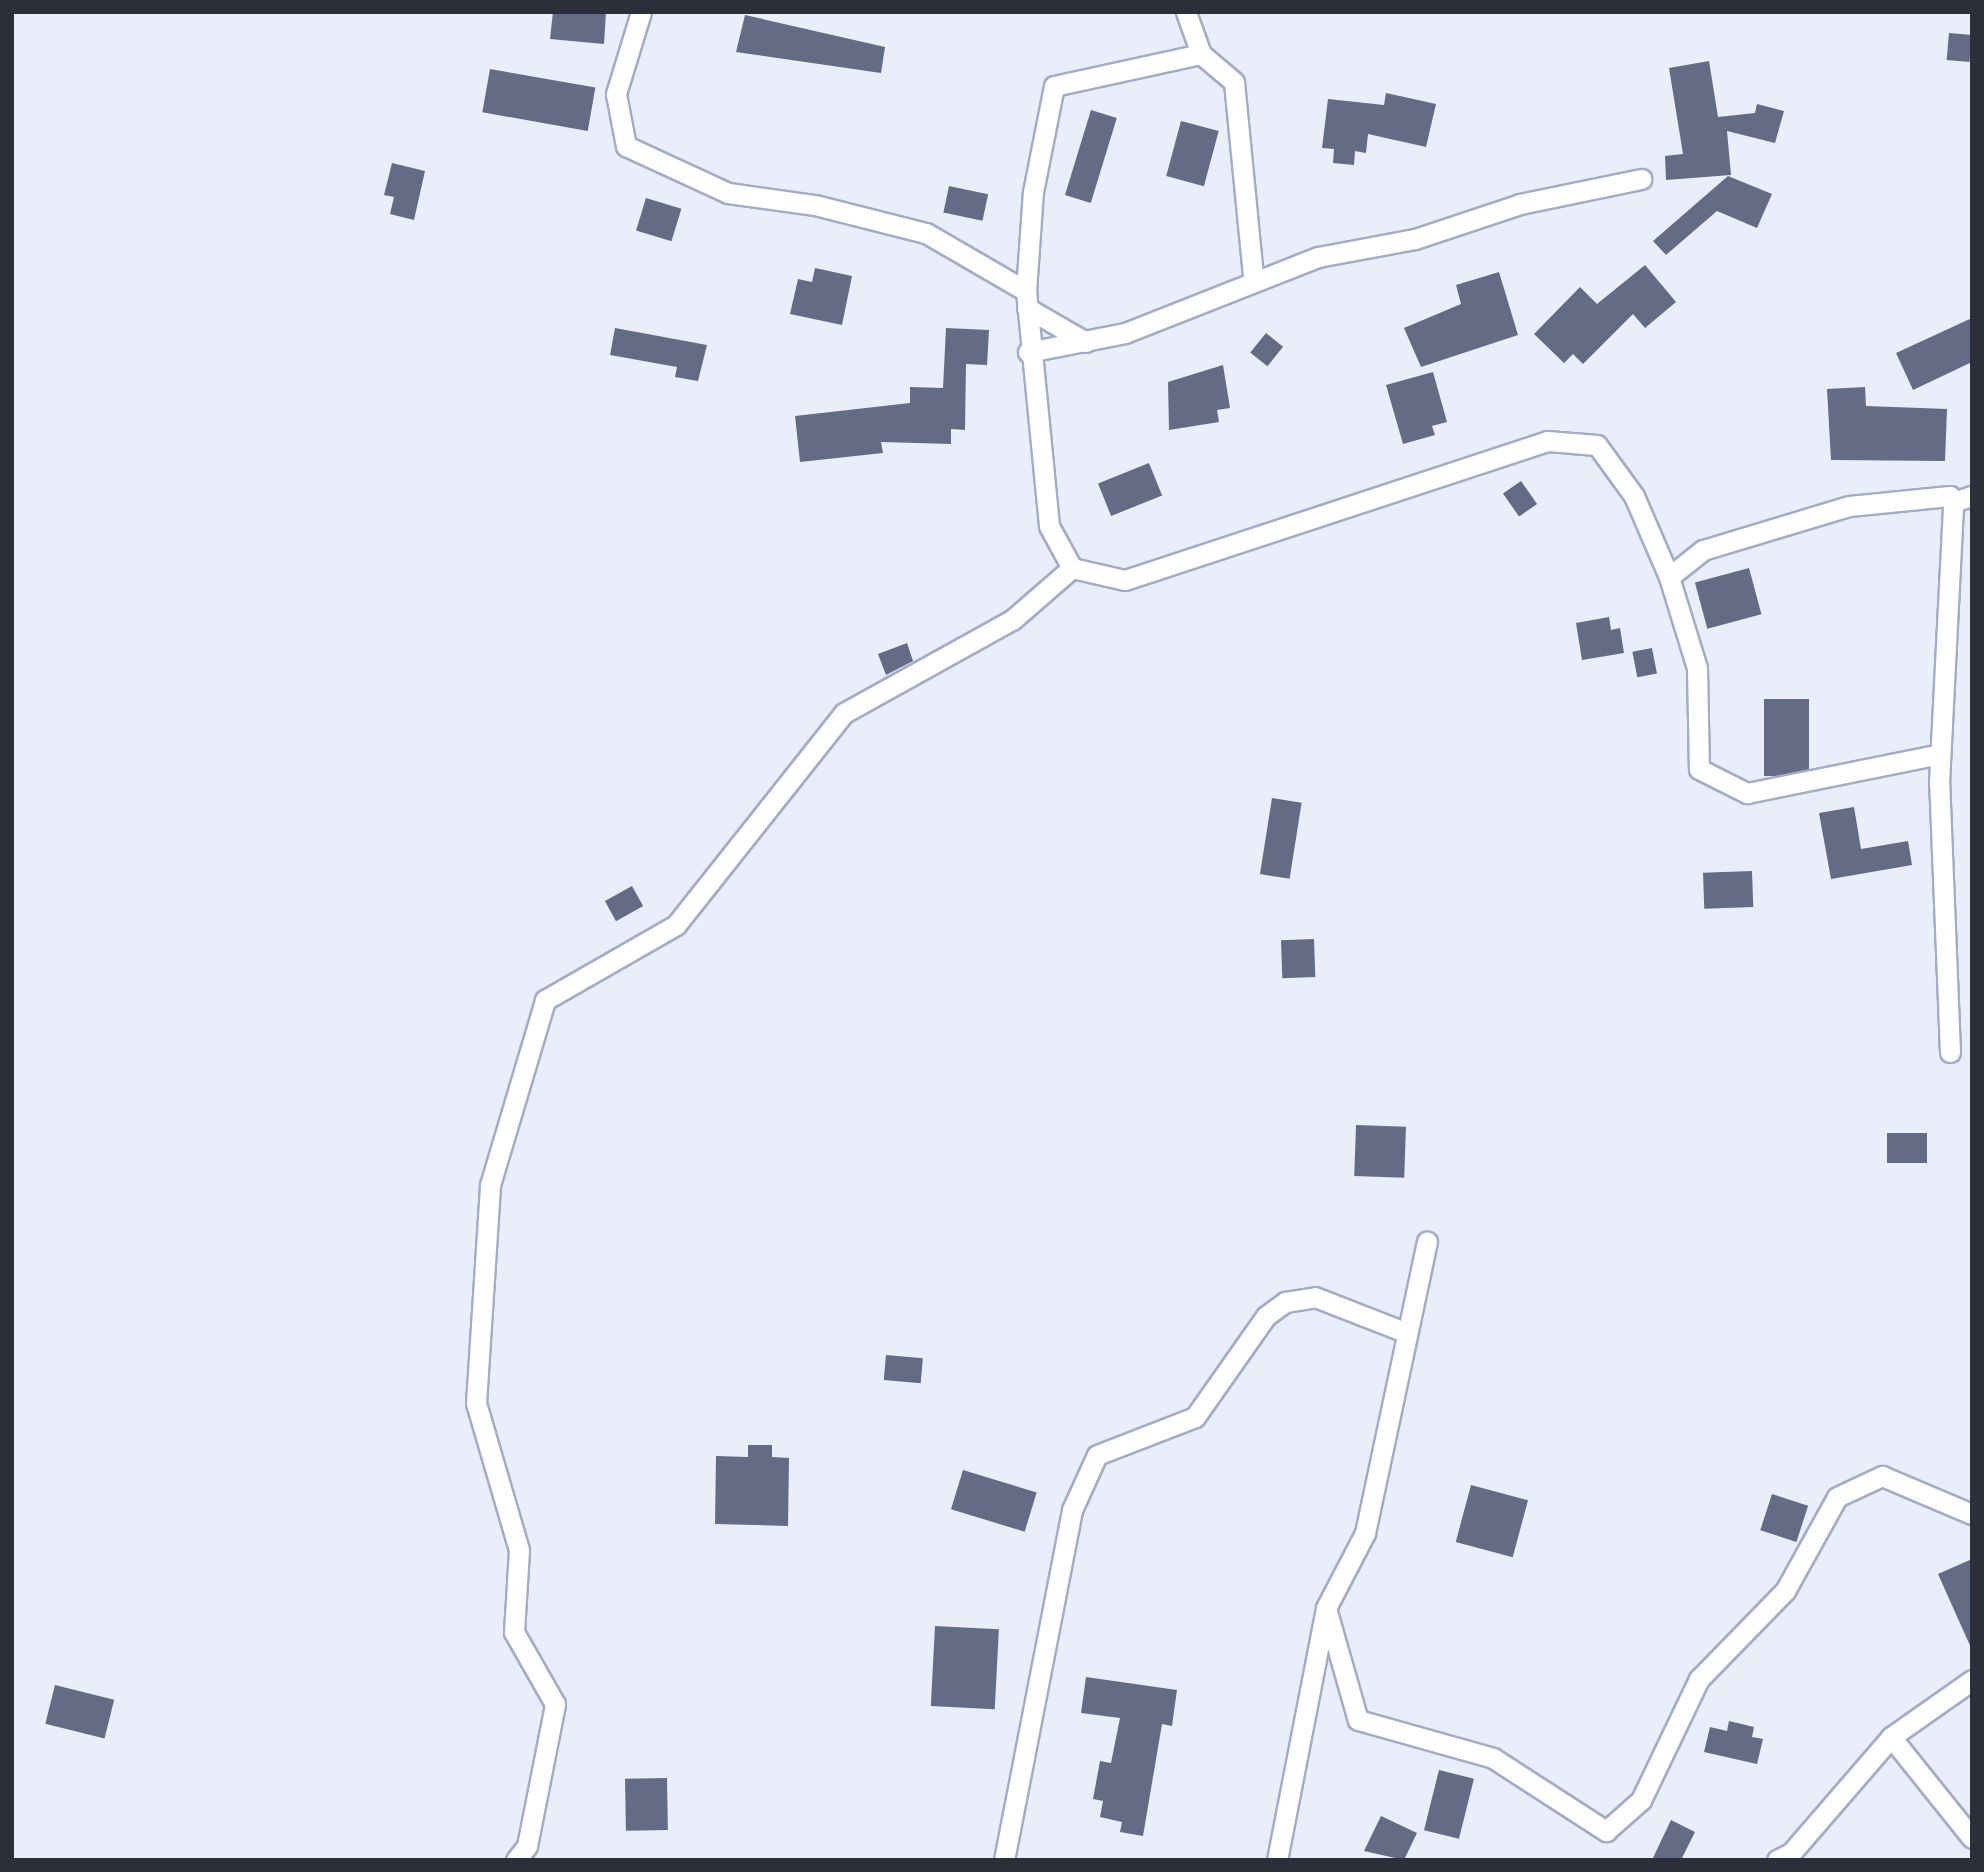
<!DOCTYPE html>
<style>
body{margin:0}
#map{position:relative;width:1984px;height:1872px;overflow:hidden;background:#eaedfa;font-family:"Roboto Serif",serif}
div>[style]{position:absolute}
.building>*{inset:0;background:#646b85;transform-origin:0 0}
.roads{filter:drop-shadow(2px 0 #a4abc8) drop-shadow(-2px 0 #a4abc8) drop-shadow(0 2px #a4abc8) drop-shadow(0 -2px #a4abc8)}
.minor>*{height:19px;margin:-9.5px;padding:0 9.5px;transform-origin:9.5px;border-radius:9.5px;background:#fff}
span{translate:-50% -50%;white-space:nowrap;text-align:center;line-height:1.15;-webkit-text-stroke:7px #fbfbfb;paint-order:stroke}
.frame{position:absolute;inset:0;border:14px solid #2c2f3a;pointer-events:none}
</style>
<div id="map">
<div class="building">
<i style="clip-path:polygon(553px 12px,606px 12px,604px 44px,550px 39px)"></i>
<i style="clip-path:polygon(745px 15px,885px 47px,881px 73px,736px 52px)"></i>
<i style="left:1949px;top:33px;width:23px;height:27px;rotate:5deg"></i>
<i style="clip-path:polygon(1709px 61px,1718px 117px,1755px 113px,1757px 104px,1784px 111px,1775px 143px,1727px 131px,1731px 175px,1666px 180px,1665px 156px,1683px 154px,1669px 68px)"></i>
<i style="left:490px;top:69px;width:107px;height:44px;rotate:10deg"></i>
<i style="clip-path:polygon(1386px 93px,1436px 104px,1426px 147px,1368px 134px,1366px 153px,1355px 151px,1354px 165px,1333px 163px,1334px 149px,1322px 148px,1328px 99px,1384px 105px)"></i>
<i style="left:1091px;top:110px;width:27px;height:89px;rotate:17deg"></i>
<i style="left:1181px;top:121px;width:39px;height:57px;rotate:15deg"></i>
<i style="clip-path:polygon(392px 163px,425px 171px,414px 220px,390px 214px,394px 197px,384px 195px)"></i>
<i style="clip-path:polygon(1728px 176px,1772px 194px,1757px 228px,1717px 211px,1666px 255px,1653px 241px)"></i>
<i style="left:949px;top:186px;width:40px;height:27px;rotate:12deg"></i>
<i style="left:646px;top:198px;width:37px;height:34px;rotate:17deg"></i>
<i style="clip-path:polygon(1645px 265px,1676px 302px,1645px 328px,1633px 314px,1583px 364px,1573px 354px,1564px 363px,1534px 334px,1580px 287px,1597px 304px)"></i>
<i style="clip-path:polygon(815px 268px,852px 276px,842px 325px,790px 314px,798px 279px,812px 282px)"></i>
<i style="clip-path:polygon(1499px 272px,1518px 335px,1421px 367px,1404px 328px,1461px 304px,1456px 285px)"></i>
<i style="clip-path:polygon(1972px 318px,1972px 362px,1913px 390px,1896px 353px)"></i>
<i style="clip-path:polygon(615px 328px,707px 345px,698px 381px,675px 377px,677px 367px,610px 355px)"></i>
<i style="clip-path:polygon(946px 328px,989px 330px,987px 365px,966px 364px,965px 430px,951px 429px,951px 444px,881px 442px,883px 453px,800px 462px,795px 416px,910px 403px,910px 387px,943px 388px)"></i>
<i style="left:1266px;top:333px;width:22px;height:25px;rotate:39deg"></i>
<i style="clip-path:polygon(1223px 365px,1230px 408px,1217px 410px,1219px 422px,1169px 430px,1168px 382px)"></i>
<i style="clip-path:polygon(1433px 372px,1447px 422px,1432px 426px,1435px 435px,1403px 444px,1386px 385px)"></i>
<i style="clip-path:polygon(1865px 387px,1866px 406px,1947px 409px,1945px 461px,1831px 460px,1827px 389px)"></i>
<i style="left:1149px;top:463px;width:35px;height:55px;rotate:68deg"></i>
<i style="left:1521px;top:481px;width:28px;height:22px;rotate:55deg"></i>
<i style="left:1749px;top:568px;width:48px;height:56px;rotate:75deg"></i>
<i style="clip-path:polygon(1609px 617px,1611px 630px,1620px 628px,1624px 653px,1582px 660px,1576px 623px)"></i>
<i style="clip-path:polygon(907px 643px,913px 661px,886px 675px,878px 654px)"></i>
<i style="left:1652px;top:648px;width:26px;height:20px;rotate:79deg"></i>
<i style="left:1764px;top:699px;width:45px;height:77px"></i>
<i style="left:1272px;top:798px;width:30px;height:77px;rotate:9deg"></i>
<i style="clip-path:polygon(1854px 807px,1861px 849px,1908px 841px,1912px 865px,1831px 879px,1819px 813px)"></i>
<i style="left:1752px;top:871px;width:36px;height:49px;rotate:88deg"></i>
<i style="left:632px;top:886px;width:23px;height:31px;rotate:61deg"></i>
<i style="left:1314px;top:939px;width:38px;height:33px;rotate:88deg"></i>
<i style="left:1356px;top:1125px;width:50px;height:51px;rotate:2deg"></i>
<i style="left:1927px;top:1133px;width:30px;height:40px;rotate:90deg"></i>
<i style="left:886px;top:1355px;width:37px;height:25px;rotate:5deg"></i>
<i style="clip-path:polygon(748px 1445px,772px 1445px,772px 1457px,789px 1458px,788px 1526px,715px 1524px,716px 1456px,748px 1457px)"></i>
<i style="left:963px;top:1470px;width:77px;height:41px;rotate:17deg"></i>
<i style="left:1471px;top:1485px;width:59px;height:59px;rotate:15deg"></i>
<i style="left:1772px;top:1494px;width:38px;height:38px;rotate:18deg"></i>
<i style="clip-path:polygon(1972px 1559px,1972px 1650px,1938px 1574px)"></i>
<i style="left:935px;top:1626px;width:64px;height:80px;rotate:3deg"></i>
<i style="clip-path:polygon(1086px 1677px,1177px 1690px,1172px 1726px,1162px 1724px,1143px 1836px,1120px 1832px,1122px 1822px,1100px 1817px,1103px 1801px,1093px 1799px,1100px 1761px,1111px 1763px,1120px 1718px,1081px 1713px)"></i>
<i style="left:55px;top:1685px;width:61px;height:40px;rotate:14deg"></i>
<i style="clip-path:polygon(1729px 1721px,1754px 1727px,1752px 1737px,1763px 1739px,1757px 1764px,1704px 1752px,1710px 1727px,1727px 1731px)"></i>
<i style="left:1439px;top:1770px;width:36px;height:62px;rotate:14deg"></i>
<i style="left:667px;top:1778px;width:52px;height:42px;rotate:89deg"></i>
<i style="clip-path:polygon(1381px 1816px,1417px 1833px,1404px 1860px,1364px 1851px)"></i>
<i style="clip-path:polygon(1671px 1820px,1695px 1832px,1681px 1860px,1652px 1860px)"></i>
</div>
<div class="roads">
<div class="minor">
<i style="left:641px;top:12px;width:86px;rotate:107deg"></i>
<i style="left:616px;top:94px;width:53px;rotate:79.1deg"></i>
<i style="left:626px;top:146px;width:112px;rotate:24.7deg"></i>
<i style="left:728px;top:193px;width:88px;rotate:7.9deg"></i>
<i style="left:815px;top:205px;width:114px;rotate:14.2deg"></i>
<i style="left:926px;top:233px;width:116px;rotate:30.1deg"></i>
<i style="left:1026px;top:291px;width:236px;rotate:84.4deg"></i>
<i style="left:1049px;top:526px;width:48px;rotate:61.3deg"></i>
<i style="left:1072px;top:568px;width:54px;rotate:12.8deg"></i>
<i style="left:1125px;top:580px;width:444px;rotate:-18.2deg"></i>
<i style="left:1547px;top:441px;width:50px;rotate:4.6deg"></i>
<i style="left:1597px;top:445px;width:63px;rotate:54deg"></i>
<i style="left:1634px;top:496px;width:88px;rotate:66.6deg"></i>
<i style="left:1669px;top:577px;width:95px;rotate:72.9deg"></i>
<i style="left:1697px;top:668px;width:101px;rotate:88.9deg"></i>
<i style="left:1699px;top:769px;width:54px;rotate:26.6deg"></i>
<i style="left:1747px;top:793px;width:197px;rotate:-11.4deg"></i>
<i style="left:1201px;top:54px;width:43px;rotate:40.3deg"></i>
<i style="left:1234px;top:82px;width:196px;rotate:84.4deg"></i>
<i style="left:1026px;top:291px;width:99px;rotate:-86deg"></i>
<i style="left:1033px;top:192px;width:108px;rotate:-78.8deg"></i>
<i style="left:1054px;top:86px;width:150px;rotate:-12.3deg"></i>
<i style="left:1201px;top:54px;width:45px;rotate:-109.7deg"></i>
<i style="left:1027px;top:308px;width:68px;rotate:30deg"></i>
<i style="left:1028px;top:352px;width:99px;rotate:-11.1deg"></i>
<i style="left:1125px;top:333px;width:207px;rotate:-21.5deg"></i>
<i style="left:1318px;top:257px;width:99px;rotate:-10.5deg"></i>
<i style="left:1415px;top:239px;width:111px;rotate:-18.4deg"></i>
<i style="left:1520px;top:204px;width:124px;rotate:-11.7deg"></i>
<i style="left:1669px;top:577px;width:43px;rotate:-38.5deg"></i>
<i style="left:1703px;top:550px;width:152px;rotate:-16.8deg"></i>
<i style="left:1849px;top:506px;width:101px;rotate:-5.7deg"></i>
<i style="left:1950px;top:496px;width:7px;rotate:63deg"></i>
<i style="left:1950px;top:1052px;width:269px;rotate:-92.3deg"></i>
<i style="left:1939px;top:783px;width:281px;rotate:-87.1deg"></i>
<i style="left:1953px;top:502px;width:20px;rotate:-18deg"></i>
<i style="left:1326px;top:1608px;width:116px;rotate:74.1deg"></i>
<i style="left:1358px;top:1720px;width:140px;rotate:15.7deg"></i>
<i style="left:1493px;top:1758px;width:135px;rotate:32.9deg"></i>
<i style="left:1606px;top:1831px;width:47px;rotate:-41.5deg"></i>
<i style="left:1641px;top:1800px;width:134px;rotate:-64.4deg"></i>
<i style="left:1699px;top:1679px;width:123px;rotate:-45.7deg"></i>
<i style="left:1785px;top:1591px;width:107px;rotate:-61deg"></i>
<i style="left:1837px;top:1497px;width:50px;rotate:-25deg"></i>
<i style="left:1882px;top:1476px;width:98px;rotate:22.9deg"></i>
<i style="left:1891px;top:1737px;width:129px;rotate:51.3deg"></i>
<i style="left:516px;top:1860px;width:18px;rotate:-52deg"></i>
<i style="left:527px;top:1846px;width:145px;rotate:-78.8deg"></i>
<i style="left:555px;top:1704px;width:83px;rotate:-119.7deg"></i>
<i style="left:514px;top:1632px;width:82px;rotate:-86.5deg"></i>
<i style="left:519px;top:1550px;width:153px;rotate:-106.3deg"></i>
<i style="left:476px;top:1403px;width:218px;rotate:-86.3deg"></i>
<i style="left:490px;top:1185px;width:193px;rotate:-73.4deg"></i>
<i style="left:545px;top:1000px;width:151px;rotate:-29.8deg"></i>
<i style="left:676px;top:925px;width:270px;rotate:-51.6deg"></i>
<i style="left:844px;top:713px;width:192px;rotate:-29deg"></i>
<i style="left:1012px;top:620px;width:79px;rotate:-40.9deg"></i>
<i style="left:1004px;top:1860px;width:357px;rotate:-79deg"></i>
<i style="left:1072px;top:1510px;width:60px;rotate:-65.6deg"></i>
<i style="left:1097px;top:1455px;width:105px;rotate:-21.2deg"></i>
<i style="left:1195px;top:1417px;width:123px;rotate:-54.9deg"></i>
<i style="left:1266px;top:1316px;width:24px;rotate:-36deg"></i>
<i style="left:1285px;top:1302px;width:30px;rotate:-9deg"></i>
<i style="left:1315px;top:1297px;width:97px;rotate:21.3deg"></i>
<i style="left:1277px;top:1860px;width:257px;rotate:-79deg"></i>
<i style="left:1326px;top:1608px;width:85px;rotate:-62.5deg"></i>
<i style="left:1365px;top:1533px;width:298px;rotate:-78deg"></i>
<i style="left:1777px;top:1860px;width:16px;rotate:-27deg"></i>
<i style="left:1791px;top:1853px;width:153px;rotate:-49.2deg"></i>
<i style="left:1891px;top:1737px;width:99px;rotate:-35.1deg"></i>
</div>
</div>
<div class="frame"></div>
</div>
